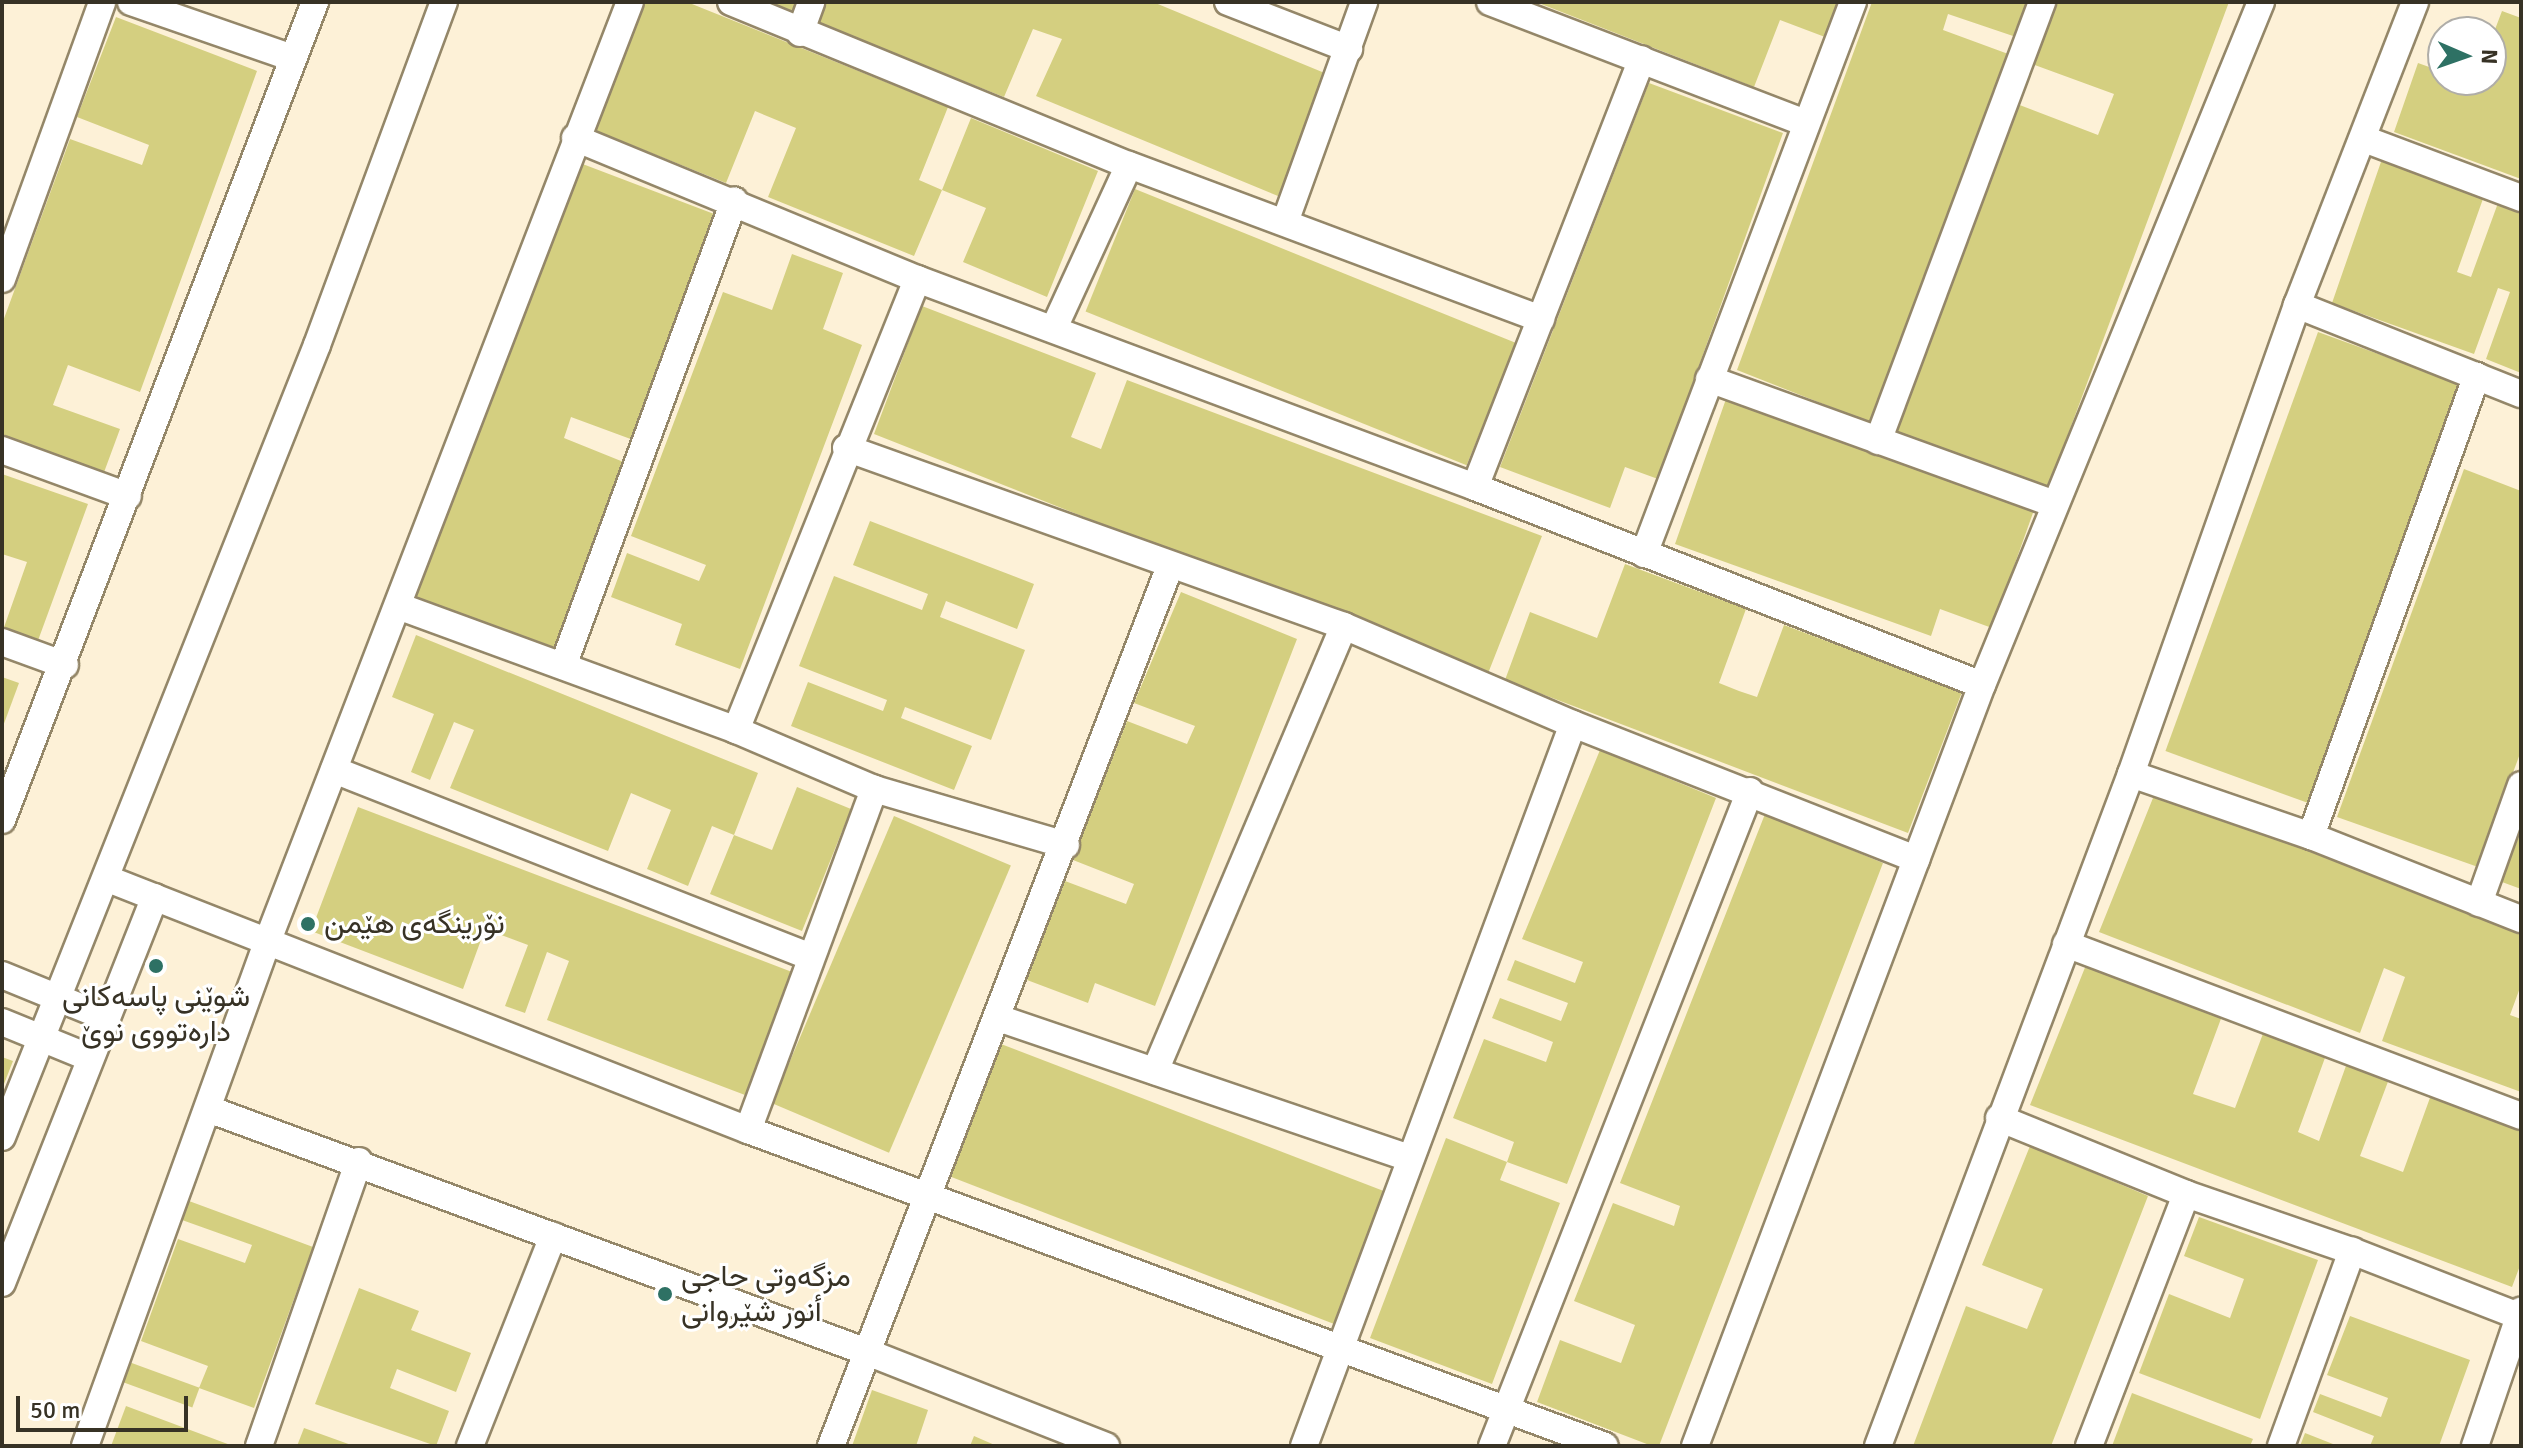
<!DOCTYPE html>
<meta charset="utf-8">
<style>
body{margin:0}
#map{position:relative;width:2523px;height:1448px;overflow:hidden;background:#fdf1d7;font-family:Signika,Vazirmatn,sans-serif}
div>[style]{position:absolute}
.building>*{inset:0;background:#d4cf80;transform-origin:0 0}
.roads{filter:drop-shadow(2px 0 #948769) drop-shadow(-2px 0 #948769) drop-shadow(0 2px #948769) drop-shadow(0 -2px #948769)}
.minor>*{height:26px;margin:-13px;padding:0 13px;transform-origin:13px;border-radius:13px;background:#fff}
.dots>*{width:22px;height:22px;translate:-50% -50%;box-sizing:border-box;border:4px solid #fff;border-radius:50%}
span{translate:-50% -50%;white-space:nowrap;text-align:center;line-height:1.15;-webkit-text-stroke:6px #fff;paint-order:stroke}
.poi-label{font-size:30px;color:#373225}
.left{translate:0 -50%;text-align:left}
.frame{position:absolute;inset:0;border:4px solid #373225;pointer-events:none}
.north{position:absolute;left:2427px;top:16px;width:80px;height:80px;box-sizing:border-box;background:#fff;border:2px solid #afada8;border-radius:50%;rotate:92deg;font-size:22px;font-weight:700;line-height:32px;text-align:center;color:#373225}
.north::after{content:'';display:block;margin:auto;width:28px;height:36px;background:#2e7164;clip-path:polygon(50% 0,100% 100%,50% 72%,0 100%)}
.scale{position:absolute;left:16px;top:1396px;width:172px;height:36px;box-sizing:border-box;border:4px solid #373225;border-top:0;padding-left:10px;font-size:24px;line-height:28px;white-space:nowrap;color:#373225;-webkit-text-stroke:6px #fff;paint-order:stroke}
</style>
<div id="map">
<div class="building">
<i style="clip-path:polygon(638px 2px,687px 2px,948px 107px,919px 180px,942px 190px,914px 256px,768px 197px,796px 128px,755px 111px,726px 183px,589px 128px)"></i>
<i style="clip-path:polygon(769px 2px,799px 2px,795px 12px)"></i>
<i style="clip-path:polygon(824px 2px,1153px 2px,1327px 74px,1278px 196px,1036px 96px,1062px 39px,1033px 29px,1004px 97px,816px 23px)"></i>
<i style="clip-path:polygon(1536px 2px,1838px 2px,1825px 37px,1780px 20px,1754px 87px)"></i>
<i style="clip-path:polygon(1872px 2px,2029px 2px,2016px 37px,1948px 14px,1943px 30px,2011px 55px,1874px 424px,1737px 370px)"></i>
<i style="clip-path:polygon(2054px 2px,2229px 2px,2048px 488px,1894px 431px,2017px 104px,2098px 135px,2114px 94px,2032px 64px)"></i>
<i style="clip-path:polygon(2502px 11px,2521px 18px,2521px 179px,2394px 132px,2418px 63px,2443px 72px,2443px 80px,2491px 80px,2491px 40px)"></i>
<i style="clip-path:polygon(116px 17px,257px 71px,140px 392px,68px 365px,53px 405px,120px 429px,103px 475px,2px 437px,2px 324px,70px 139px,142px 165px,149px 145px,77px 117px)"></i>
<i style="clip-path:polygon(1649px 83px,1783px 133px,1658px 479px,1625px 467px,1610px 508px,1500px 467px)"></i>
<i style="clip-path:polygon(971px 118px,1098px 171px,1047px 297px,963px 262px,986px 208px,942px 190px)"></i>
<i style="clip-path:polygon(2382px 159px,2484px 196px,2457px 272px,2471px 277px,2498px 203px,2521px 212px,2521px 373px,2486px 359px,2510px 292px,2498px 288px,2474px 354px,2332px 303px)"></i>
<i style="clip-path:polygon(580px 163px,722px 217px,636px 441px,571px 417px,564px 438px,626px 463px,557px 648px,415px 597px)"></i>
<i style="left:1135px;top:189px;width:411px;height:132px;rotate:22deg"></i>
<i style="clip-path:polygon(792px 254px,843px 273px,823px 329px,862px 345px,740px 669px,675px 645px,682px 624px,611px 597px,627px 553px,699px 581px,706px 565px,631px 536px,723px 292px,772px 310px)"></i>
<i style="clip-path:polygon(922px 306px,1096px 373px,1071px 437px,1101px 449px,1127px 380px,1542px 536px,1487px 676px,874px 434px)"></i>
<i style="left:2318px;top:332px;width:154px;height:446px;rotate:20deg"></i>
<i style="clip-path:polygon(1726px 399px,2034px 510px,1992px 628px,1940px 609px,1931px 636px,1675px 544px)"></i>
<i style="clip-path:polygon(2464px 469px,2521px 491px,2521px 751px,2478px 867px,2337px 817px)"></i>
<i style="clip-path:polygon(2px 474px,88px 504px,36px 646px,2px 633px,27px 562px,2px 554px)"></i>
<i style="clip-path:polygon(870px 521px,1034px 584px,1017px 629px,946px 601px,940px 617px,1025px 650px,991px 740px,905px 707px,901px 718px,972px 746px,954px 790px,791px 726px,808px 682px,883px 711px,887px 700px,799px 666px,834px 576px,922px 610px,928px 594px,853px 565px)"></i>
<i style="clip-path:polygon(1625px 564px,1746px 609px,1719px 683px,1739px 691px,1757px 697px,1784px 625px,1962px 692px,1908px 833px,1505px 680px,1530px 612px,1597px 638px)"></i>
<i style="clip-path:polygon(1181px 592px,1297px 639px,1155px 1006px,1095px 983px,1088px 1003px,1027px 980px,1065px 881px,1126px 904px,1134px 884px,1073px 860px,1127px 721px,1187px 744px,1195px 726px,1134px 703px)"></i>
<i style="clip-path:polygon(416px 635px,758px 773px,734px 835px,712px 826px,688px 886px,647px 869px,671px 810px,631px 793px,608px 851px,450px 788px,474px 730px,454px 722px,430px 780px,411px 772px,434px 714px,392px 697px)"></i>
<i style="clip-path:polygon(2px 677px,19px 683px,2px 729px)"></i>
<i style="clip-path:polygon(1600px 750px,1716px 798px,1567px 1184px,1507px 1162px,1500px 1180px,1560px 1203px,1492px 1384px,1370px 1338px,1446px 1138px,1507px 1162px,1514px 1142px,1453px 1118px,1484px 1039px,1546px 1062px,1553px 1042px,1492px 1018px,1500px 998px,1561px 1021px,1568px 1003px,1507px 980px,1515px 960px,1575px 983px,1583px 962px,1522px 939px)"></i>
<i style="clip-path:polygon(797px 787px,851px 809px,802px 931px,710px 894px,734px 835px,772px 850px)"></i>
<i style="clip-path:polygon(2155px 793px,2521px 931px,2521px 985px,2510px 1015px,2521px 1019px,2521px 1092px,2382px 1041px,2405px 977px,2384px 968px,2360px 1033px,2099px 932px)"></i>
<i style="clip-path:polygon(358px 807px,792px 972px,745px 1095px,547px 1020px,569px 961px,547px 952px,525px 1013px,505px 1006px,528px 945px,485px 929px,463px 989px,311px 931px)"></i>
<i style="clip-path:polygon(1765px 814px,1883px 863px,1659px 1446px,1652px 1446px,1537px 1402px,1560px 1340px,1621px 1363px,1635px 1325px,1574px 1301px,1613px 1203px,1674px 1226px,1680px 1206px,1620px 1183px)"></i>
<i style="left:894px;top:816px;width:127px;height:312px;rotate:23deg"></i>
<i style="clip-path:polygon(2521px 831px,2521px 889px,2502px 882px)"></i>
<i style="clip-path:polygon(2086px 965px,2222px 1016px,2193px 1094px,2235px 1108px,2264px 1031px,2326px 1055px,2298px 1132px,2319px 1141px,2347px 1063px,2389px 1079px,2360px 1156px,2403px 1172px,2431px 1095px,2521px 1129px,2521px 1263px,2512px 1287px,2030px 1105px)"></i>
<i style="left:1001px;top:1044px;width:412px;height:142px;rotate:21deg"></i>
<i style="clip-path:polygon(2px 1057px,13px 1061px,2px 1089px)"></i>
<i style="clip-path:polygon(2030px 1146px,2148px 1196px,2051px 1446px,1913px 1446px,1966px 1306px,2027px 1329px,2043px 1289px,1982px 1265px)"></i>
<i style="clip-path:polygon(189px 1201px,313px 1247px,254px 1408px,199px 1388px,208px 1366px,141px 1341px,178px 1239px,245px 1263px,252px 1245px,182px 1220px)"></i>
<i style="clip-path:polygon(2199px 1217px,2318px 1260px,2260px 1419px,2139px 1373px,2169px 1294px,2230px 1318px,2244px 1279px,2184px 1256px)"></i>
<i style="clip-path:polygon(359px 1288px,419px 1311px,411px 1330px,471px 1353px,456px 1392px,397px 1369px,390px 1388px,449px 1411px,436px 1446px,315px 1404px)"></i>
<i style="clip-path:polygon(2350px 1316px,2470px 1360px,2439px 1446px,2370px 1446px,2374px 1436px,2313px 1412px,2320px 1394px,2381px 1417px,2388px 1398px,2327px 1375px)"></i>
<i style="left:129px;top:1362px;width:75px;height:21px;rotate:20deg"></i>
<i style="clip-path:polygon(872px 1390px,928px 1410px,916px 1446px,852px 1446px)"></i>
<i style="clip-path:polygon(2132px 1393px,2253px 1439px,2250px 1446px,2112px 1446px)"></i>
<i style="clip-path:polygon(126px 1406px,233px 1446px,111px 1446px)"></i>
<i style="clip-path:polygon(304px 1428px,354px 1446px,297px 1446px)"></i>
<i style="clip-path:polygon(2305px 1433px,2338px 1446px,2300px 1446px)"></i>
<i style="clip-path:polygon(974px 1436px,997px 1446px,970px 1446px)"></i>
</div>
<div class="roads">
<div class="minor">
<i style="left:131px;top:2px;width:171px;rotate:19.1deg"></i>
<i style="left:731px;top:2px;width:430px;rotate:22.3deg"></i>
<i style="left:1129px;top:165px;width:440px;rotate:20.5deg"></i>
<i style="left:1228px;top:2px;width:130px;rotate:21.2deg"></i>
<i style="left:1490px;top:2px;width:337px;rotate:21deg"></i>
<i style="left:800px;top:33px;width:33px;rotate:-70deg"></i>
<i style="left:575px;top:138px;width:370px;rotate:22.4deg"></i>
<i style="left:917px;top:279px;width:596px;rotate:20.44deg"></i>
<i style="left:1475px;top:487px;width:544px;rotate:21.33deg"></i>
<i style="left:2364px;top:139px;width:168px;rotate:20.6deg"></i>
<i style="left:1285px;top:222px;width:234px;rotate:-70.2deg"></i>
<i style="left:2px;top:279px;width:294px;rotate:-70.1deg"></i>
<i style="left:2297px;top:305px;width:241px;rotate:21.7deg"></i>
<i style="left:1054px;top:328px;width:179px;rotate:-65.3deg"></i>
<i style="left:1709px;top:379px;width:367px;rotate:19.9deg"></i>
<i style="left:1878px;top:441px;width:469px;rotate:-69.5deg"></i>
<i style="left:846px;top:448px;width:529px;rotate:19.67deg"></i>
<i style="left:1344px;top:626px;width:249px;rotate:23.2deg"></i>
<i style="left:1573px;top:724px;width:369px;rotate:21.5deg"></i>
<i style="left:2px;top:450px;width:134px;rotate:20.1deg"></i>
<i style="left:1475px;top:487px;width:459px;rotate:-68.7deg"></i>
<i style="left:1644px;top:554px;width:590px;rotate:-69.26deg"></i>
<i style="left:398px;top:606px;width:360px;rotate:20.1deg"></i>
<i style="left:736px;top:730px;width:150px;rotate:23.1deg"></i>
<i style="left:874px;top:789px;width:200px;rotate:16.3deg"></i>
<i style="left:2px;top:642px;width:67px;rotate:20.1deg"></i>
<i style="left:563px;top:666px;width:496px;rotate:-69.8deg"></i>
<i style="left:736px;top:730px;width:486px;rotate:-68.1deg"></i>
<i style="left:334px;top:770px;width:512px;rotate:21.41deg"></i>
<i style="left:2131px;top:774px;width:190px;rotate:19deg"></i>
<i style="left:2311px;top:836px;width:226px;rotate:21.6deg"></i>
<i style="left:2px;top:820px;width:876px;rotate:-69.06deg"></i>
<i style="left:2311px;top:836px;width:489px;rotate:-70.2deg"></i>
<i style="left:108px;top:879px;width:687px;rotate:21.41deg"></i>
<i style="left:748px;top:1130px;width:913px;rotate:20.24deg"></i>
<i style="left:2479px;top:903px;width:125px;rotate:-70.4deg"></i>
<i style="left:2066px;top:944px;width:486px;rotate:20.7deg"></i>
<i style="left:2px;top:975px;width:111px;rotate:22.2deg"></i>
<i style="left:998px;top:1018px;width:435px;rotate:18.8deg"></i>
<i style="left:2px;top:1022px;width:95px;rotate:22.2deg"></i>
<i style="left:1155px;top:1071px;width:483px;rotate:-67deg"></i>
<i style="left:211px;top:1110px;width:699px;rotate:20.25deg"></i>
<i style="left:867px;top:1352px;width:257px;rotate:21.5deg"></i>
<i style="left:1999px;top:1118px;width:202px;rotate:22.1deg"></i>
<i style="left:2186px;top:1194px;width:176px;rotate:19deg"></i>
<i style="left:2352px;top:1251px;width:179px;rotate:21.3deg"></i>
<i style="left:748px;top:1130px;width:364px;rotate:-69.7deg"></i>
<i style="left:2px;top:1137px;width:852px;rotate:-68.31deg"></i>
<i style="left:317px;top:345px;width:366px;rotate:-69.7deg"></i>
<i style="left:2px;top:1283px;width:415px;rotate:-68.4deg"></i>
<i style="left:85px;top:1446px;width:538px;rotate:-70.12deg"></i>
<i style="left:268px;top:940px;width:1005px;rotate:-68.9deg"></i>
<i style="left:259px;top:1446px;width:302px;rotate:-70.7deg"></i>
<i style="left:470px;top:1446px;width:226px;rotate:-68.4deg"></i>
<i style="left:831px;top:1446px;width:943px;rotate:-68.93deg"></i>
<i style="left:1304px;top:1446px;width:770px;rotate:-69.57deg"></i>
<i style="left:1492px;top:1446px;width:704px;rotate:-68.5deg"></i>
<i style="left:1695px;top:1446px;width:813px;rotate:-69.34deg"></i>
<i style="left:1982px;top:685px;width:738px;rotate:-67.78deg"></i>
<i style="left:1878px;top:1446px;width:718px;rotate:-69.37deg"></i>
<i style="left:2131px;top:774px;width:498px;rotate:-70.5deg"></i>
<i style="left:2297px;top:305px;width:325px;rotate:-68.7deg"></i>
<i style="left:2089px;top:1446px;width:270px;rotate:-68.9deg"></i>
<i style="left:2281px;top:1446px;width:208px;rotate:-70deg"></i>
<i style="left:2475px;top:1446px;width:143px;rotate:-71.2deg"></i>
</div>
</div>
<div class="dots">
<i style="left:308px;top:924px;background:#2e7164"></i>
<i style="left:156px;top:966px;background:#2e7164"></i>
<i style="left:665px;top:1294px;background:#2e7164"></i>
</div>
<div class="poi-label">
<span class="left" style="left:324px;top:924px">نۆرینگه‌ی هێمن</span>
<span style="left:156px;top:1014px">شوێنی پاسەکانی<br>دارەتووی نوێ</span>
<span class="left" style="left:681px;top:1294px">مزگەوتی حاجی<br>أنور شێروانی</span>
</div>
<div class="frame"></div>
<div class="north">N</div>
<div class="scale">50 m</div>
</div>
